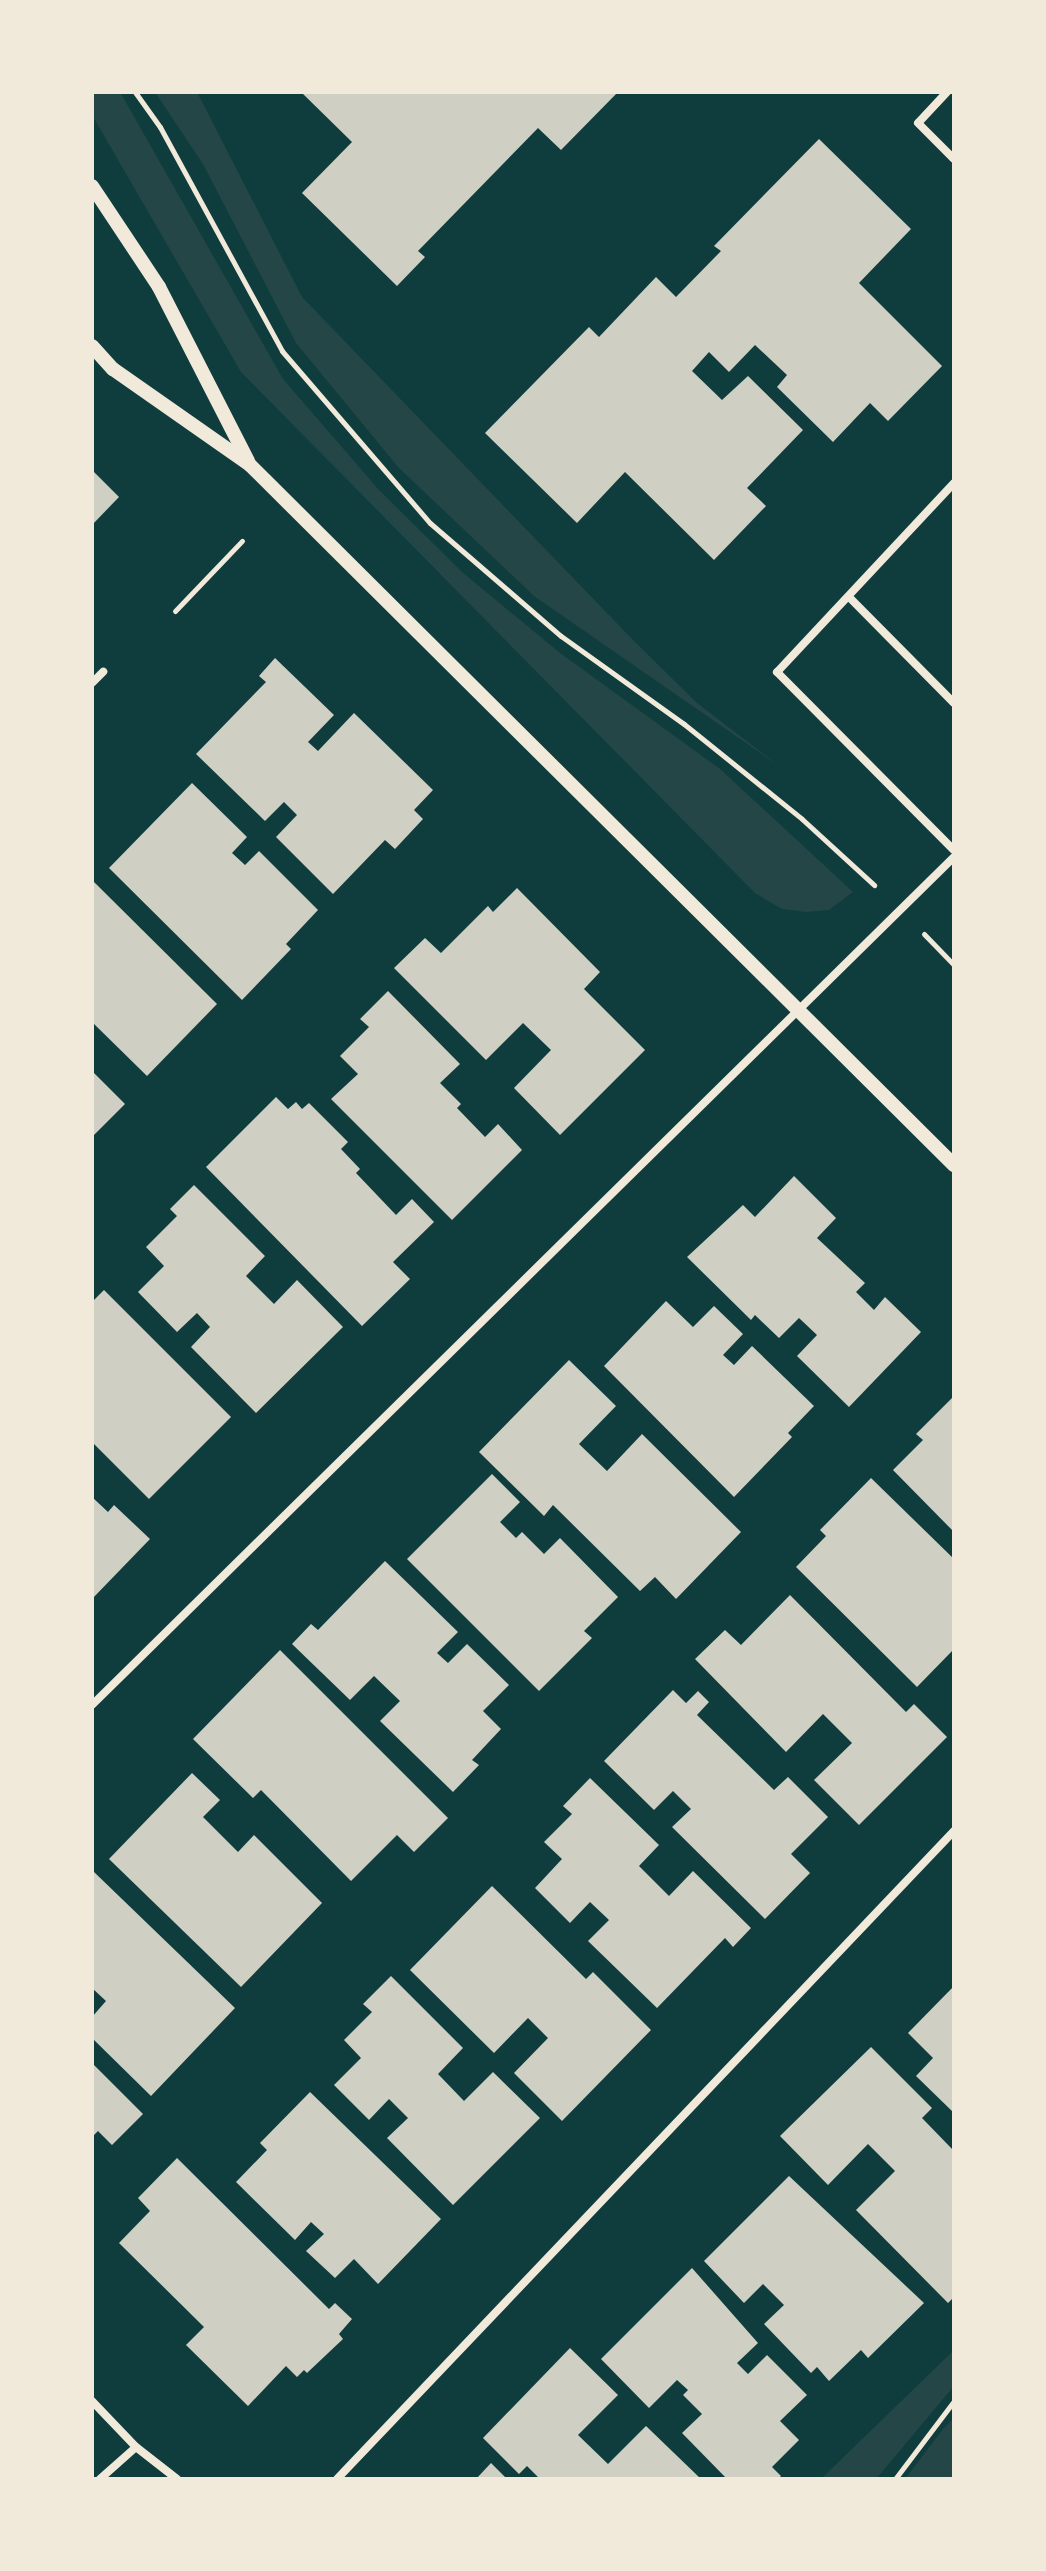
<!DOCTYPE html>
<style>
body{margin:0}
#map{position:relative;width:1046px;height:2571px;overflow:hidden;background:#0f3d3e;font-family:Cabin,sans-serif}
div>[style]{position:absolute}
.green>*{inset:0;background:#244646}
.building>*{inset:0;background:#cfcfc3}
.path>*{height:5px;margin:-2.5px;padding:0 2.5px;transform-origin:2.5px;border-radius:2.5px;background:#f1e9da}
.minor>*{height:8px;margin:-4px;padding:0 4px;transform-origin:4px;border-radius:4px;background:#f1e9da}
.tertiary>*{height:14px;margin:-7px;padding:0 7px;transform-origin:7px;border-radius:7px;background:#f1e9da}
span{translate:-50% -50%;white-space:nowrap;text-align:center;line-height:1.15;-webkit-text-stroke:6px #f1e9da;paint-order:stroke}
.frame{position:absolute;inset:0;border:94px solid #f1e9da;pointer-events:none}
</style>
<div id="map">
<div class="green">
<i style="clip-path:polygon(92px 92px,120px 92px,283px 379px,379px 490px,462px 572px,560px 653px,720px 769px,853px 892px,829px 910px,806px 912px,782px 909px,755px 893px,241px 372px,92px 115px)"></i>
<i style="clip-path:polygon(155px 92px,197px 92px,302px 297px,633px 640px,697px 703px,779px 766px,534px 596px,399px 468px,296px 343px,203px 164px)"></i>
<i style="clip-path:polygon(954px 2350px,954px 2386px,876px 2479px,821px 2479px)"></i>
<i style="clip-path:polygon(954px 2418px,954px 2479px,905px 2479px,943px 2429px)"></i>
</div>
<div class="building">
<i style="clip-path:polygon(301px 92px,618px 92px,561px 150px,538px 128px,418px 251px,425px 257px,397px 286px,302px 193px,352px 142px)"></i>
<i style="clip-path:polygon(819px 139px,911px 229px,859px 283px,942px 366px,888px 421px,870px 403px,833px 442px,777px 387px,787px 375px,755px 345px,729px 372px,709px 352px,692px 371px,722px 400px,748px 376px,803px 430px,747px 488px,766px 506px,714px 560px,625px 472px,577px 523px,485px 433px,589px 327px,599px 337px,656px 277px,676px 297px,721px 251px,714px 246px)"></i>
<i style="clip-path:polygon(92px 470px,119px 497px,92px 525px)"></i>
<i style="clip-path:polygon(275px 658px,334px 715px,308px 742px,318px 751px,354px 713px,433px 790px,414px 810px,423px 819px,395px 849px,385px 840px,333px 894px,276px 837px,297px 815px,284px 802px,265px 821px,196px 754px,266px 682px,259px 676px)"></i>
<i style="clip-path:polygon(192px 783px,247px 837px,232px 853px,245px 865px,259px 851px,318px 910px,286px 944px,291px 949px,242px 1000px,109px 868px)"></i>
<i style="clip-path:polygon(92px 880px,217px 1004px,147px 1076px,92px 1022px)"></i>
<i style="clip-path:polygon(517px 888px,600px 972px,584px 989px,645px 1050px,560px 1135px,514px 1088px,551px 1050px,523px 1023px,486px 1060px,394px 968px,425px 938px,441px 953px,488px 906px,493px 912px)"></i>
<i style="clip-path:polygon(388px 991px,460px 1064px,440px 1083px,461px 1104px,457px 1108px,485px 1137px,498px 1124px,522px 1150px,452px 1220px,331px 1099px,358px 1074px,340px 1056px,369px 1027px,360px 1019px)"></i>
<i style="clip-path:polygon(92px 1071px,125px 1104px,92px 1137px)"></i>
<i style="clip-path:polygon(276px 1097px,288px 1109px,296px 1102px,302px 1109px,309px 1103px,348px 1142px,341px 1149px,360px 1169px,356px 1173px,396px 1215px,412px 1199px,434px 1222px,393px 1262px,410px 1279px,362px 1326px,206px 1167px)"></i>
<i style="clip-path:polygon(794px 1176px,836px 1218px,817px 1238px,865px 1283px,856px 1292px,874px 1310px,885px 1297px,921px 1332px,849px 1407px,797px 1356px,817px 1335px,799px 1318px,779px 1338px,755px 1315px,751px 1320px,687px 1257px,743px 1205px,755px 1217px)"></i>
<i style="clip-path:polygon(194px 1185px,265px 1256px,246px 1276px,274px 1304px,297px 1280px,343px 1327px,256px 1413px,191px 1347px,210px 1327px,197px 1313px,177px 1332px,138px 1292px,164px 1266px,146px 1247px,177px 1216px,170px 1209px)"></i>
<i style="clip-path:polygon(104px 1290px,231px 1417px,149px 1499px,92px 1442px,92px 1302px)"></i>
<i style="clip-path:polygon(666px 1301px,693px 1327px,714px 1306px,743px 1334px,723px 1355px,734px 1365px,752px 1346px,814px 1406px,788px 1433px,792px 1437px,734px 1497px,604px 1366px)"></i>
<i style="clip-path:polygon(569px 1360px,616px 1406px,579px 1444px,607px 1471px,642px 1434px,741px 1532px,676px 1599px,655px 1577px,640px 1591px,553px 1505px,544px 1516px,479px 1452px)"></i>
<i style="clip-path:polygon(954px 1396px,954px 1532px,893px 1470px,923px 1440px,916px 1434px)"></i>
<i style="clip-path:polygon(492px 1474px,520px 1502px,500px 1522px,516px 1538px,522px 1532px,544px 1554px,560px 1538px,618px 1597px,584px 1631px,592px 1638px,539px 1691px,407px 1559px)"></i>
<i style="clip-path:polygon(871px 1478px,954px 1559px,954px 1649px,917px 1687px,796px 1567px,826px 1536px,820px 1530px)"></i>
<i style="clip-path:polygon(92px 1497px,108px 1512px,114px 1505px,150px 1539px,92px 1599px)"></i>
<i style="clip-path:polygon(385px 1561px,458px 1632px,437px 1653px,448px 1663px,467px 1644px,509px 1685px,483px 1711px,501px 1729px,472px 1760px,479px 1765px,453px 1792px,380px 1721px,400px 1701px,374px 1676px,350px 1700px,292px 1644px,311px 1624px,318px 1630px)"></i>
<i style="clip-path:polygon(790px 1595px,906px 1712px,914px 1704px,947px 1737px,859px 1825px,814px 1780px,852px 1743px,823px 1714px,786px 1752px,695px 1659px,725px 1630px,741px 1645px)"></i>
<i style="clip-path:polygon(280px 1650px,448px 1818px,414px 1852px,397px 1835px,351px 1881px,261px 1790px,253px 1798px,193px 1739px)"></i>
<i style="clip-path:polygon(673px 1690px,686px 1703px,698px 1691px,709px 1702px,697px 1715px,774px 1790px,788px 1777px,828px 1817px,791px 1854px,810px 1873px,765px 1919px,672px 1827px,691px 1809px,673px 1791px,654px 1810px,604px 1761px)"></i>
<i style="clip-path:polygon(192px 1773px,220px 1800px,203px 1817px,238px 1852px,254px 1835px,322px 1903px,241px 1987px,109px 1859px)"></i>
<i style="clip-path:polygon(590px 1778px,659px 1845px,639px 1866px,669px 1896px,693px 1871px,751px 1928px,733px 1947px,725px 1938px,657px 2008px,588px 1941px,609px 1920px,590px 1902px,570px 1923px,535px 1888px,562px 1859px,544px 1842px,572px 1814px,563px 1806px)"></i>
<i style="clip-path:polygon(94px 1872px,235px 2008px,151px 2096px,92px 2038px,92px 2017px,106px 2001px,92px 1988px)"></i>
<i style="clip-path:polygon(492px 1886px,586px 1979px,593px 1972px,651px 2030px,562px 2121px,514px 2073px,548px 2038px,528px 2018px,494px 2053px,410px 1970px)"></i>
<i style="clip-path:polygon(391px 1976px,463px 2048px,438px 2074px,464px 2101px,493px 2072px,540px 2118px,453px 2205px,387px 2138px,408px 2118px,389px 2099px,369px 2120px,334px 2085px,361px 2058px,344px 2040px,372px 2012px,363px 2004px)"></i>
<i style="clip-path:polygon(954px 1986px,954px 2113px,916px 2076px,933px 2058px,908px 2033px)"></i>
<i style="clip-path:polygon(871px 2047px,932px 2108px,922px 2118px,954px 2151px,954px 2297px,948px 2303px,856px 2210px,895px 2171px,868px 2144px,828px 2185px,780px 2136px)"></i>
<i style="clip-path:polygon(92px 2063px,143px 2114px,112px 2145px,98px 2131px,92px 2137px)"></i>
<i style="clip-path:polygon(310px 2092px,441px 2219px,378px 2284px,354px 2259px,335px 2278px,306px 2251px,324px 2234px,311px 2222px,295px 2240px,236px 2182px,267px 2150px,260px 2143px)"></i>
<i style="clip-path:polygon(177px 2158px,329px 2309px,335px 2303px,352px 2319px,339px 2334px,343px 2339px,307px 2373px,304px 2370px,297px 2377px,286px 2366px,248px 2406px,186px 2345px,204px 2327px,119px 2243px,150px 2211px,138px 2198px)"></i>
<i style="clip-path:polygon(789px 2176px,924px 2303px,868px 2358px,861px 2350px,829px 2381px,817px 2367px,811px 2373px,764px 2324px,784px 2305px,763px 2284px,744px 2303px,704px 2261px)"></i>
<i style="clip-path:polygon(692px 2268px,758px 2343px,737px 2363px,748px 2374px,767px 2355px,807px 2395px,780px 2421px,799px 2440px,772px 2467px,781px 2476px,778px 2479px,727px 2479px,682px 2433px,702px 2414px,683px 2395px,688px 2390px,677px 2380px,649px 2408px,601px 2359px)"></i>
<i style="clip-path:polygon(570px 2348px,618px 2395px,578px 2435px,608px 2464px,646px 2426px,701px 2479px,540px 2479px,527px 2466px,519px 2474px,483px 2438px)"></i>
<i style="clip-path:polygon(491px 2463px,507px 2479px,476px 2479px)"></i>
</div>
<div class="path">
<i style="left:135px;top:92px;width:43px;rotate:54.5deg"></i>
<i style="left:160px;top:127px;width:255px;rotate:61.4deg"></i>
<i style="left:282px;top:351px;width:227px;rotate:49.3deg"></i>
<i style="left:430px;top:523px;width:173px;rotate:40.8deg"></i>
<i style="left:561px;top:636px;width:151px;rotate:35.6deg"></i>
<i style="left:684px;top:724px;width:151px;rotate:38.8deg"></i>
<i style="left:802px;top:819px;width:98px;rotate:42.5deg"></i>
<i style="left:175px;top:611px;width:97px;rotate:-46.3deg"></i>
<i style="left:924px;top:934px;width:43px;rotate:45.9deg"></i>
<i style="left:895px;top:2479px;width:98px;rotate:-52.9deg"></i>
</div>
<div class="minor">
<i style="left:947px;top:92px;width:42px;rotate:133.1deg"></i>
<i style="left:918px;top:123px;width:51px;rotate:45deg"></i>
<i style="left:954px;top:483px;width:259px;rotate:133.1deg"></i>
<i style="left:777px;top:672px;width:251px;rotate:45.2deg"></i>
<i style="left:849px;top:597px;width:149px;rotate:45.3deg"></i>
<i style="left:92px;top:683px;width:16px;rotate:-45deg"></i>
<i style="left:92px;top:1705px;width:1209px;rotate:-44.53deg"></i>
<i style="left:92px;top:2401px;width:64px;rotate:46.3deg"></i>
<i style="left:136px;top:2447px;width:52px;rotate:38deg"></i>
<i style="left:100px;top:2479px;width:48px;rotate:-41.6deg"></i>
<i style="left:337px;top:2479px;width:895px;rotate:-46.4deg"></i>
</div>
<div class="tertiary">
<i style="left:92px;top:186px;width:121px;rotate:56.4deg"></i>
<i style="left:159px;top:287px;width:195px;rotate:62.9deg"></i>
<i style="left:92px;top:346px;width:31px;rotate:48deg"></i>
<i style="left:113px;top:369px;width:167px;rotate:35deg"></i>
<i style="left:250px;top:465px;width:993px;rotate:44.84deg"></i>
</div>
<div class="frame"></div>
</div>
